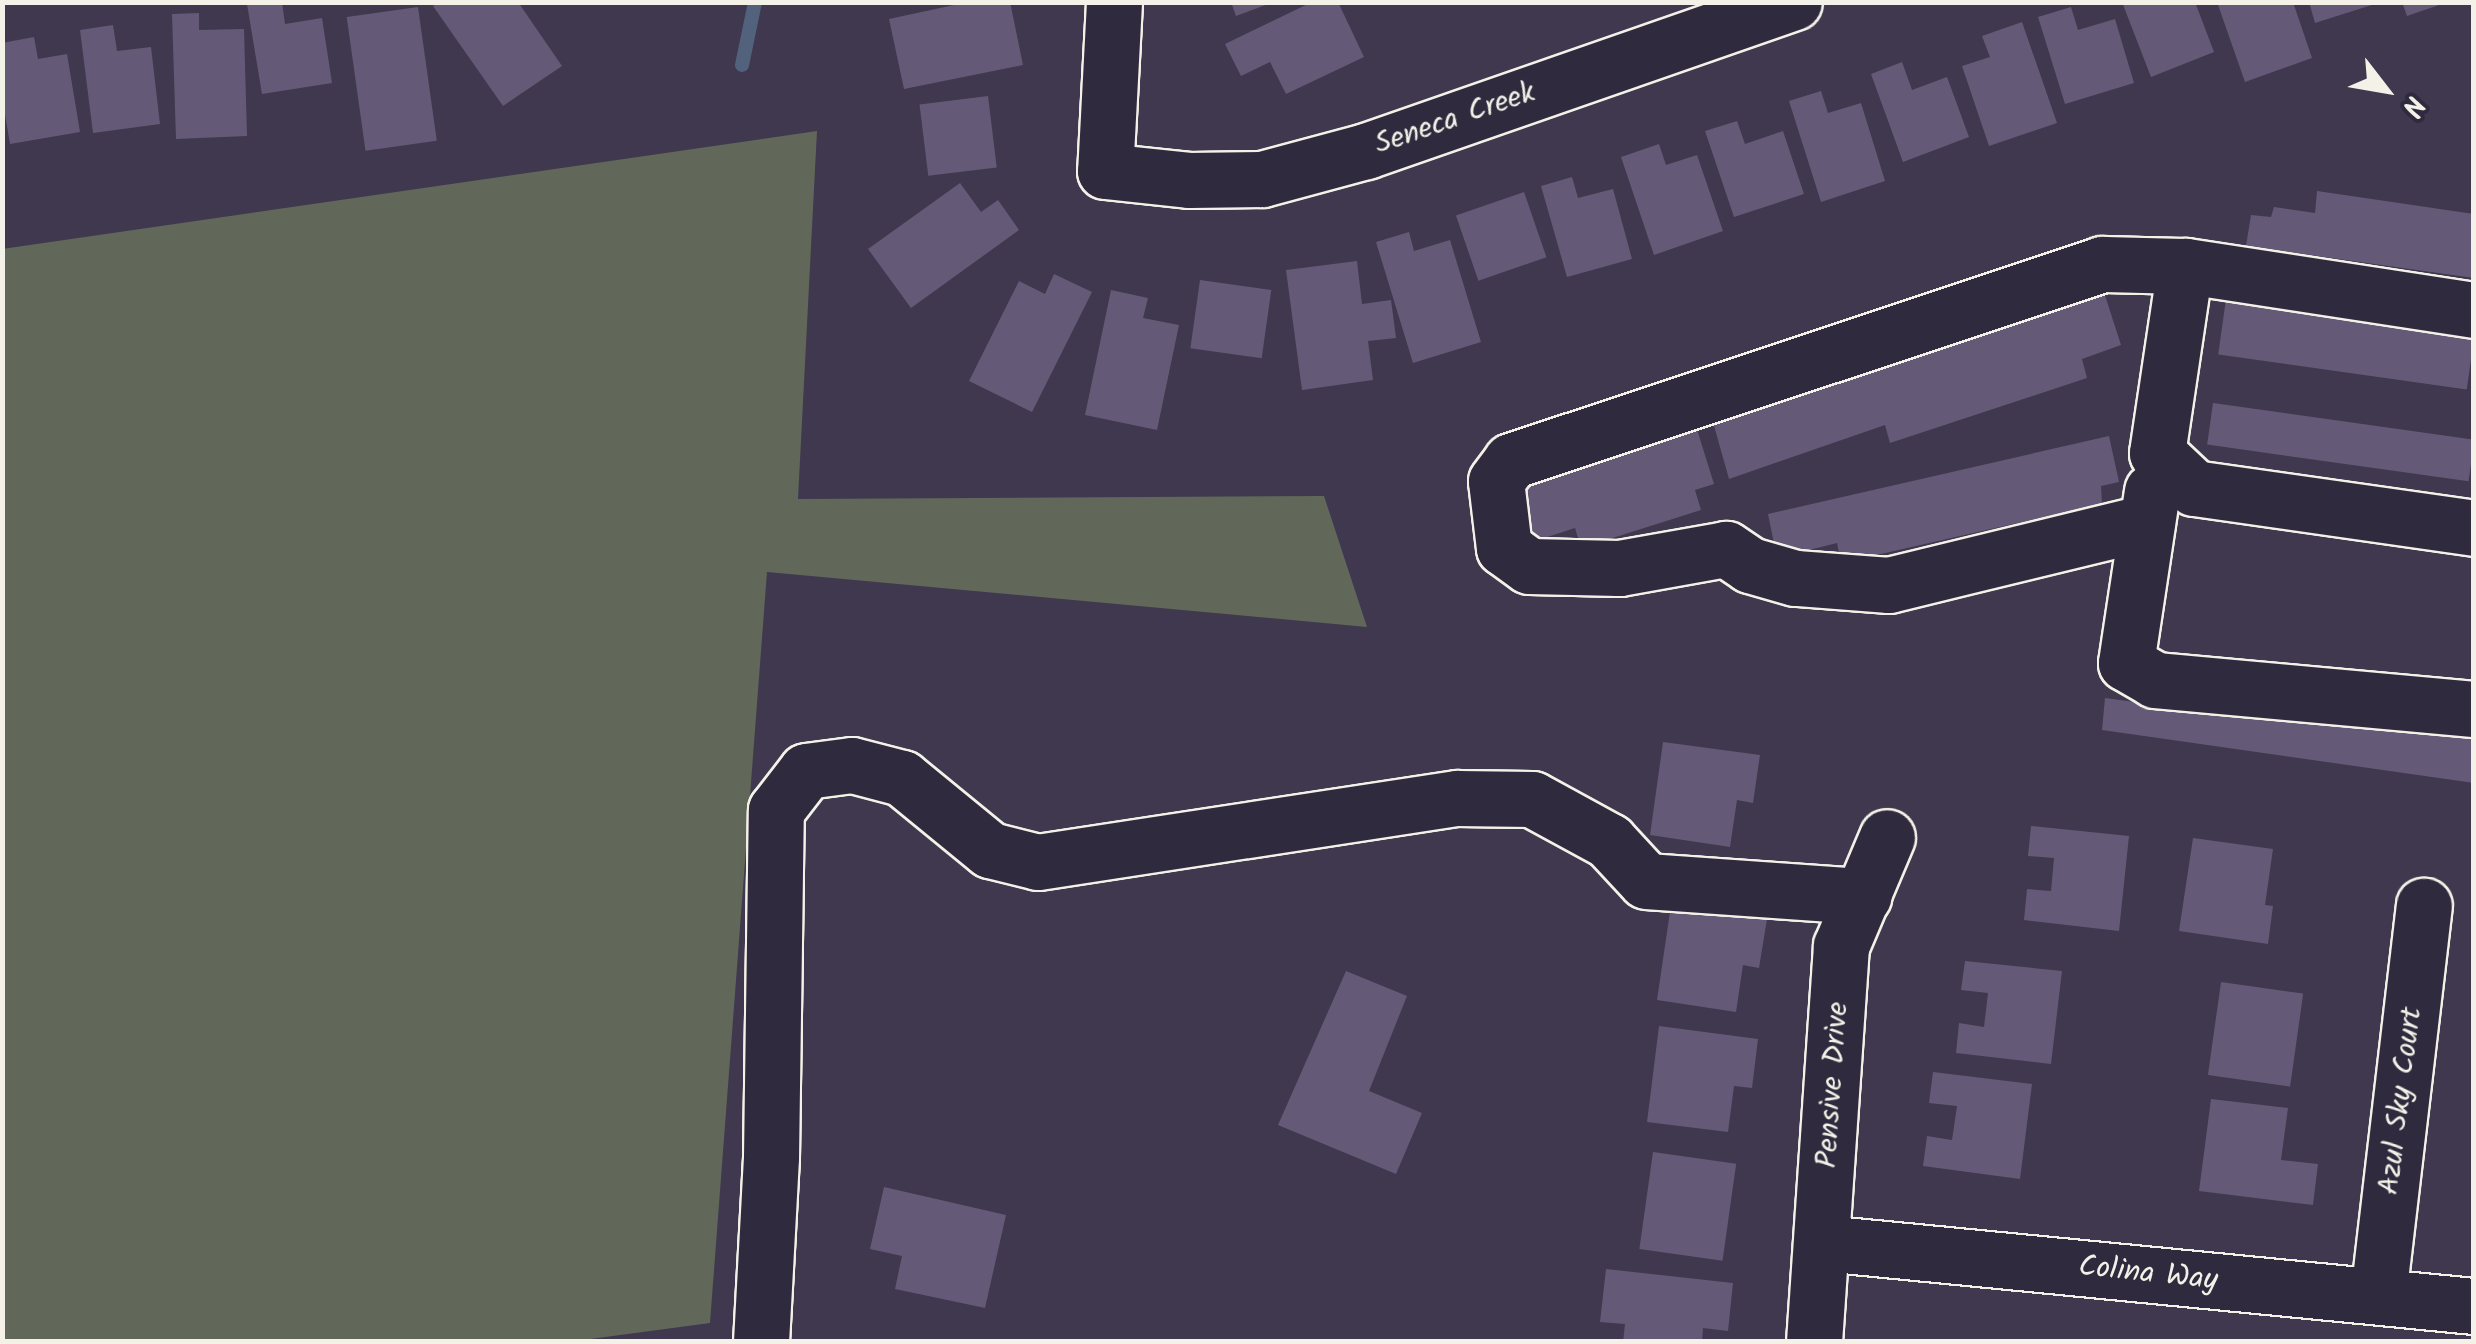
<!DOCTYPE html>
<style>
body{margin:0}
#map{position:relative;width:2476px;height:1344px;overflow:hidden;background:#3f384e;font-family:Kalam,sans-serif}
div>[style]{position:absolute}
.green>*{inset:0;background:#616759}
.stream>*{height:14px;margin:-7px;padding:0 7px;transform-origin:7px;border-radius:7px;background:#52617c}
.building>*{inset:0;background:#645a77;transform-origin:0 0}
.roads{filter:drop-shadow(2px 0 #f4f1e8) drop-shadow(-2px 0 #f4f1e8) drop-shadow(0 2px #f4f1e8) drop-shadow(0 -2px #f4f1e8)}
.minor>*{height:55px;margin:-27.5px;padding:0 27.5px;transform-origin:27.5px;border-radius:27.5px;background:#2f2a3d}
span{translate:-50% -50%;white-space:nowrap;text-align:center;line-height:1.15;-webkit-text-stroke:10px #2f2a3d;paint-order:stroke}
.street-label{font-size:30px;color:#f4f1e8}
.frame{position:absolute;inset:0;border:5px solid #f4f1e8;pointer-events:none}
.north{position:absolute;left:2336px;top:40px;width:100px;height:100px;-webkit-text-stroke:8px #2f2a3d;paint-order:stroke;rotate:121deg;font-size:28px;font-weight:700;line-height:40px;text-align:center;color:#f4f1e8}
.north::after{content:'';display:block;margin:auto;width:35px;height:45px;background:#f4f1e8;clip-path:polygon(50% 0,100% 100%,50% 72%,0 100%)}
</style>
<div id="map">
<div class="green">
<i style="clip-path:polygon(817px 131px,798px 499px,1324px 496px,1367px 627px,767px 572px,710px 1323px,568px 1342px,3px 1341px,2px 249px)"></i>
</div>
<div class="stream">
<i style="left:742px;top:65px;width:64px;rotate:-78.3deg"></i>
</div>
<div class="building">
<i style="clip-path:polygon(254px 2px,282px 2px,285px 24px,322px 18px,332px 83px,262px 94px,247px 4px)"></i>
<i style="clip-path:polygon(439px 2px,518px 2px,562px 66px,503px 106px,433px 6px)"></i>
<i style="clip-path:polygon(968px 2px,1010px 2px,1023px 65px,904px 89px,889px 19px)"></i>
<i style="clip-path:polygon(1231px 2px,1271px 2px,1271px 3px,1236px 16px)"></i>
<i style="clip-path:polygon(1312px 2px,1338px 2px,1364px 57px,1286px 94px,1270px 62px,1241px 76px,1225px 44px)"></i>
<i style="clip-path:polygon(2122px 2px,2195px 2px,2214px 52px,2151px 77px)"></i>
<i style="clip-path:polygon(2217px 2px,2293px 2px,2312px 58px,2245px 82px)"></i>
<i style="clip-path:polygon(2309px 2px,2378px 2px,2378px 3px,2315px 23px)"></i>
<i style="clip-path:polygon(2402px 2px,2445px 2px,2445px 3px,2407px 16px)"></i>
<i style="left:418px;top:7px;width:135px;height:72px;rotate:82deg"></i>
<i style="clip-path:polygon(2071px 7px,2078px 30px,2115px 19px,2134px 83px,2065px 104px,2038px 17px)"></i>
<i style="clip-path:polygon(199px 13px,199px 30px,244px 29px,247px 136px,176px 139px,172px 14px)"></i>
<i style="clip-path:polygon(2022px 22px,2057px 123px,1989px 146px,1962px 66px,1990px 57px,1982px 36px)"></i>
<i style="clip-path:polygon(113px 25px,117px 51px,151px 47px,160px 124px,93px 133px,80px 30px)"></i>
<i style="clip-path:polygon(34px 37px,38px 59px,67px 54px,80px 132px,10px 144px,2px 97px,2px 43px)"></i>
<i style="clip-path:polygon(1902px 62px,1912px 90px,1947px 77px,1969px 137px,1903px 162px,1871px 74px)"></i>
<i style="clip-path:polygon(1821px 91px,1828px 113px,1861px 103px,1885px 181px,1821px 202px,1789px 101px)"></i>
<i style="left:988px;top:96px;width:72px;height:69px;rotate:83deg"></i>
<i style="clip-path:polygon(1737px 121px,1745px 144px,1783px 131px,1804px 194px,1734px 217px,1705px 131px)"></i>
<i style="clip-path:polygon(1659px 144px,1666px 165px,1697px 155px,1723px 231px,1654px 255px,1621px 157px)"></i>
<i style="clip-path:polygon(1572px 177px,1578px 198px,1613px 189px,1632px 259px,1567px 277px,1541px 186px)"></i>
<i style="clip-path:polygon(960px 183px,981px 212px,998px 200px,1019px 230px,911px 308px,868px 249px)"></i>
<i style="clip-path:polygon(2317px 191px,2474px 214px,2474px 278px,2246px 246px,2251px 215px,2271px 217px,2274px 207px,2315px 213px)"></i>
<i style="left:1524px;top:192px;width:69px;height:72px;rotate:71deg"></i>
<i style="clip-path:polygon(1409px 232px,1414px 251px,1450px 240px,1481px 342px,1413px 363px,1376px 242px)"></i>
<i style="clip-path:polygon(1357px 261px,1362px 304px,1391px 300px,1396px 338px,1368px 341px,1373px 380px,1302px 390px,1286px 270px)"></i>
<i style="clip-path:polygon(1054px 274px,1092px 292px,1032px 412px,969px 381px,1019px 281px,1045px 294px)"></i>
<i style="left:1200px;top:280px;width:72px;height:69px;rotate:8deg"></i>
<i style="clip-path:polygon(2101px 283px,2121px 345px,2082px 359px,2087px 378px,1890px 443px,1885px 425px,1729px 479px,1711px 415px)"></i>
<i style="clip-path:polygon(1111px 290px,1148px 298px,1143px 318px,1179px 325px,1157px 430px,1085px 415px)"></i>
<i style="left:2226px;top:299px;width:251px;height:56px;rotate:8deg"></i>
<i style="left:2213px;top:403px;width:264px;height:42px;rotate:8deg"></i>
<i style="clip-path:polygon(1695px 423px,1714px 484px,1695px 490px,1701px 510px,1581px 548px,1575px 528px,1535px 541px,1518px 479px)"></i>
<i style="clip-path:polygon(2109px 436px,2119px 482px,2101px 486px,2102px 504px,1841px 563px,1837px 543px,1777px 558px,1768px 514px)"></i>
<i style="clip-path:polygon(2105px 698px,2225px 714px,2228px 706px,2474px 730px,2474px 783px,2102px 730px)"></i>
<i style="clip-path:polygon(1663px 742px,1760px 755px,1753px 803px,1737px 800px,1730px 847px,1650px 835px)"></i>
<i style="clip-path:polygon(2031px 826px,2129px 836px,2119px 931px,2024px 920px,2027px 889px,2051px 891px,2054px 858px,2028px 856px)"></i>
<i style="clip-path:polygon(2193px 838px,2273px 849px,2265px 905px,2273px 906px,2268px 944px,2179px 931px)"></i>
<i style="clip-path:polygon(1671px 905px,1767px 919px,1759px 968px,1743px 965px,1736px 1012px,1657px 1000px)"></i>
<i style="clip-path:polygon(1965px 961px,2062px 971px,2051px 1064px,1956px 1053px,1959px 1023px,1984px 1027px,1988px 993px,1961px 990px)"></i>
<i style="clip-path:polygon(1346px 971px,1407px 996px,1369px 1091px,1422px 1113px,1396px 1174px,1278px 1125px)"></i>
<i style="left:2221px;top:982px;width:83px;height:94px;rotate:8deg"></i>
<i style="clip-path:polygon(1659px 1026px,1758px 1039px,1752px 1088px,1734px 1086px,1728px 1132px,1647px 1122px)"></i>
<i style="clip-path:polygon(1933px 1072px,2032px 1084px,2020px 1179px,1923px 1166px,1927px 1136px,1952px 1140px,1957px 1106px,1929px 1103px)"></i>
<i style="clip-path:polygon(2211px 1099px,2288px 1108px,2281px 1160px,2318px 1164px,2313px 1205px,2199px 1191px)"></i>
<i style="left:1653px;top:1152px;width:84px;height:98px;rotate:8deg"></i>
<i style="clip-path:polygon(884px 1187px,1006px 1215px,985px 1308px,895px 1289px,902px 1256px,870px 1249px)"></i>
<i style="clip-path:polygon(1606px 1269px,1733px 1283px,1728px 1331px,1703px 1328px,1702px 1342px,1623px 1342px,1625px 1324px,1600px 1322px)"></i>
</div>
<div class="roads">
<div class="minor">
<i style="left:1114px;top:2px;width:169px;rotate:93deg"></i>
<i style="left:1105px;top:171px;width:84px;rotate:6.1deg"></i>
<i style="left:1189px;top:180px;width:73px;rotate:-0.8deg"></i>
<i style="left:1262px;top:179px;width:108px;rotate:-15.1deg"></i>
<i style="left:1366px;top:151px;width:453px;rotate:-19.2deg"></i>
<i style="left:2474px;top:310px;width:292px;rotate:-171.3deg"></i>
<i style="left:2185px;top:266px;width:189px;rotate:98.5deg"></i>
<i style="left:2157px;top:453px;width:51px;rotate:43.4deg"></i>
<i style="left:2194px;top:488px;width:283px;rotate:8.1deg"></i>
<i style="left:2152px;top:491px;width:174px;rotate:98.6deg"></i>
<i style="left:2126px;top:663px;width:34px;rotate:30deg"></i>
<i style="left:2155px;top:680px;width:320px;rotate:5.2deg"></i>
<i style="left:2147px;top:522px;width:266px;rotate:166.3deg"></i>
<i style="left:1889px;top:585px;width:94px;rotate:-175.7deg"></i>
<i style="left:1795px;top:578px;width:47px;rotate:-163.9deg"></i>
<i style="left:1750px;top:565px;width:29px;rotate:-146deg"></i>
<i style="left:1726px;top:549px;width:109px;rotate:169.9deg"></i>
<i style="left:1619px;top:568px;width:90px;rotate:-178.7deg"></i>
<i style="left:1529px;top:566px;width:31px;rotate:-144deg"></i>
<i style="left:1504px;top:548px;width:67px;rotate:-96.8deg"></i>
<i style="left:1496px;top:481px;width:25px;rotate:-53deg"></i>
<i style="left:1511px;top:461px;width:623px;rotate:-18.43deg"></i>
<i style="left:2102px;top:264px;width:83px;rotate:1.4deg"></i>
<i style="left:1823px;top:1243px;width:654px;rotate:5.53deg"></i>
<i style="left:2378px;top:1296px;width:393px;rotate:-83.3deg"></i>
<i style="left:761px;top:1342px;width:185px;rotate:-86.9deg"></i>
<i style="left:771px;top:1157px;width:347px;rotate:-89.2deg"></i>
<i style="left:776px;top:810px;width:49px;rotate:-52.4deg"></i>
<i style="left:806px;top:771px;width:46px;rotate:-7.4deg"></i>
<i style="left:852px;top:765px;width:52px;rotate:14.6deg"></i>
<i style="left:902px;top:778px;width:114px;rotate:39.3deg"></i>
<i style="left:990px;top:850px;width:49px;rotate:14deg"></i>
<i style="left:1038px;top:862px;width:424px;rotate:-8.7deg"></i>
<i style="left:1457px;top:798px;width:75px;rotate:0.8deg"></i>
<i style="left:1532px;top:799px;width:88px;rotate:28.6deg"></i>
<i style="left:1609px;top:841px;width:54px;rotate:47.2deg"></i>
<i style="left:1646px;top:881px;width:218px;rotate:4deg"></i>
<i style="left:1814px;top:1342px;width:397px;rotate:-86.1deg"></i>
<i style="left:1841px;top:946px;width:118px;rotate:-67.1deg"></i>
</div>
</div>
<div class="street-label">
<span style="left:1455px;top:119px;rotate:-19deg">Seneca Creek</span>
<span style="left:1833px;top:1085px;rotate:-86deg">Pensive Drive</span>
<span style="left:2401px;top:1101px;rotate:-83deg">Azul Sky Court</span>
<span style="left:2148px;top:1274px;rotate:6deg">Colina Way</span>
</div>
<div class="frame"></div>
<div class="north">N</div>
</div>
